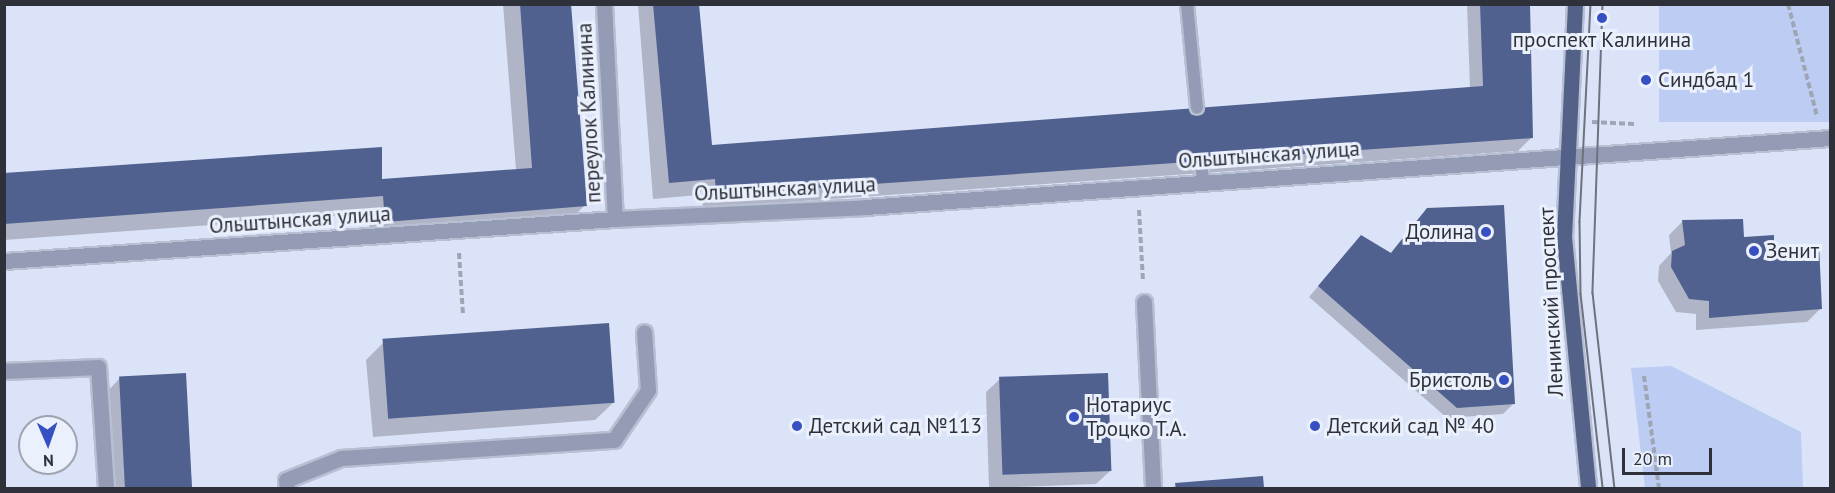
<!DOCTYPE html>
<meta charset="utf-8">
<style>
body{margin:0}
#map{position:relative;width:1835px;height:493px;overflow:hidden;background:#dbe3f8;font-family:"PT Sans",sans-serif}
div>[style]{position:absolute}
.green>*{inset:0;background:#bdccf3;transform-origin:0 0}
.shadow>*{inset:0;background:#0003}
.building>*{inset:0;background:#506190;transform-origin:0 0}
.path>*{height:4px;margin-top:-2px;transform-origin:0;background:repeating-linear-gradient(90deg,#9ea5b5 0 6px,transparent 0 9px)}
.roads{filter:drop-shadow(2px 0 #b8bfd2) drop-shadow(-2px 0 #b8bfd2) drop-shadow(0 2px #b8bfd2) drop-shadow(0 -2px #b8bfd2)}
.service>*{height:12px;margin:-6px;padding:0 6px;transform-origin:6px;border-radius:6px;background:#939cb4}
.minor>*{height:15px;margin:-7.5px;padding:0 7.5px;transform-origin:7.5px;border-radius:7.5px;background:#939cb4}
.primary>*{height:15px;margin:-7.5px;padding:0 7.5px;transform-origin:7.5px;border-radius:7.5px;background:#536189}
.tram>*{height:1.5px;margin:-0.75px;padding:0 0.75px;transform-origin:0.75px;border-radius:0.75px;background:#6d727f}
.dots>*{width:16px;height:16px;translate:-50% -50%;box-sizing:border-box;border:3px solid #ebf0fd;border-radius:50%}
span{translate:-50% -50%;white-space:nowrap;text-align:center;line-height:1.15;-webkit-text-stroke:6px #ebf0fd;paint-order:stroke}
.poi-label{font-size:21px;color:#2e3139}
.left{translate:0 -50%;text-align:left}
.right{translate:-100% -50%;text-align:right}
.street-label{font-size:21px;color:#2e3139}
.frame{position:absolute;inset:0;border:6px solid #2e3139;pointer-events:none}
.north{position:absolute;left:18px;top:415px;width:60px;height:60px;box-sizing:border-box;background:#ebf0fd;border:2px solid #9fa4af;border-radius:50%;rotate:178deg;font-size:16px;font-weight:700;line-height:24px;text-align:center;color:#2e3139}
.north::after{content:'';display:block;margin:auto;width:21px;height:27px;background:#364fc1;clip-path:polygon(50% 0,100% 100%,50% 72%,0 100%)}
.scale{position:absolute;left:1622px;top:448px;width:90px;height:27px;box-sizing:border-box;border:3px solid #2e3139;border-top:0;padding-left:8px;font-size:18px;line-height:21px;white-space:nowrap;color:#2e3139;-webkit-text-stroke:4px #ebf0fd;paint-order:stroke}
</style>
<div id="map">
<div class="green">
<i style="left:1659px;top:5px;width:171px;height:117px"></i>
<i style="clip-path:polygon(1671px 366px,1801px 432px,1803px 488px,1645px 488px,1631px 368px)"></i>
</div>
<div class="shadow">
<i style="clip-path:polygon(503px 4px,570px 4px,585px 205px,569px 221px,370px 237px,368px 209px,363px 214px,4px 240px,4px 175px,382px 181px,516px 170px)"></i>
<i style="clip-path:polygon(638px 4px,697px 4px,711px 149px,1470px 88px,1467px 4px,1528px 4px,1531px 138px,1518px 151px,703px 208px,702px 190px,698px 195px,653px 199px)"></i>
<i style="clip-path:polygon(1417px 220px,1513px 404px,1503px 414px,1447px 418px,1309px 297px,1351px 247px,1390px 254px)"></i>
<i style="clip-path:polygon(1683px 221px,1773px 252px,1821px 308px,1807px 322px,1696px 330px,1696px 314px,1676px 312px,1658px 281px,1659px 266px,1671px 253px,1669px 235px)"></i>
<i style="clip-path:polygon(384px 342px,614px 402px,595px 420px,373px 437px,366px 360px)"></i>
<i style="clip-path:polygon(184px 375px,192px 488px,109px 488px,104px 395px,119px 379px)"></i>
<i style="clip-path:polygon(1000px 379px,1110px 471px,1096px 484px,989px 488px,986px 392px)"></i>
<i style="clip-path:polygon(1261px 478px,1262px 488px,1172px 488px,1176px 485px)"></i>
</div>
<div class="building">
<i style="clip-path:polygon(520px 4px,571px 4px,587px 206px,385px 222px,383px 196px,4px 224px,4px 173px,382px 147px,382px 179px,532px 168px)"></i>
<i style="clip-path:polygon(653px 4px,699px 4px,712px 145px,1483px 86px,1480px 4px,1530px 4px,1533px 138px,716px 195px,715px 179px,669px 183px)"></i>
<i style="clip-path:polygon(1504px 205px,1515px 404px,1457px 408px,1318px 286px,1361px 235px,1391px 253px,1427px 208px)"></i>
<i style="clip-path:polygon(1743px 219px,1744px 237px,1774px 235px,1774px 250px,1819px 245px,1822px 309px,1709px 318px,1709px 301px,1689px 299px,1671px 267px,1672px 251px,1685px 245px,1682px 220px)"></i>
<i style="left:609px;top:323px;width:80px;height:227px;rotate:86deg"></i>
<i style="left:186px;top:373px;width:115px;height:67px;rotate:87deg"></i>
<i style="left:1108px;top:373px;width:98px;height:109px;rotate:88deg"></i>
<i style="clip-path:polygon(1263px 476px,1264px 488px,1176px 488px,1175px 483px)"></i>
</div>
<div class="path">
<i style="left:1788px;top:4px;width:116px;rotate:75.5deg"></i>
<i style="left:1592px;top:122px;width:42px;rotate:2.7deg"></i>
<i style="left:1139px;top:210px;width:71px;rotate:86.8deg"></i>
<i style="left:459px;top:253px;width:62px;rotate:86.3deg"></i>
<i style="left:1644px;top:376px;width:113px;rotate:82.4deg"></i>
</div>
<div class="roads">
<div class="service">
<i style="left:1187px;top:4px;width:104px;rotate:84.5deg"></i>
<i style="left:1201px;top:161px;width:19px;rotate:84deg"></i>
</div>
<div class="minor">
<i style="left:604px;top:4px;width:215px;rotate:87.1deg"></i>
<i style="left:4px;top:261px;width:612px;rotate:-3.93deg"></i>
<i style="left:615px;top:219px;width:250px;rotate:-2.7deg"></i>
<i style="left:865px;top:207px;width:967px;rotate:-4.09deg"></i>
<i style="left:1144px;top:302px;width:186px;rotate:87.2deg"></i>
<i style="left:4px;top:371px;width:94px;rotate:-2.4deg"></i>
<i style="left:98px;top:367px;width:121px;rotate:86.2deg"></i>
<i style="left:287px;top:488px;width:8px;rotate:-97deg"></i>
<i style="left:286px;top:480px;width:59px;rotate:-21.8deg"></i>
<i style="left:341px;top:458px;width:274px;rotate:-3.8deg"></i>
<i style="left:614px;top:440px;width:60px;rotate:-55.8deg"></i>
<i style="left:648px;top:390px;width:58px;rotate:-93.9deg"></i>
</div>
<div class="primary">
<i style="left:1575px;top:4px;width:233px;rotate:92.7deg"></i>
<i style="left:1564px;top:237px;width:252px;rotate:84.5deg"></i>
</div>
</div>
<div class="tram">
<i style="left:1591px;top:4px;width:218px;rotate:92.9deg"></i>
<i style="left:1580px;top:222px;width:72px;rotate:89.2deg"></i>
<i style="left:1581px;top:294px;width:195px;rotate:83.5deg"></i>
<i style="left:1603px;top:4px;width:289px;rotate:92deg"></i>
<i style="left:1593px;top:293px;width:196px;rotate:83.6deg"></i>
</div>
<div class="dots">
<i style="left:1602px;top:18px;background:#364fc1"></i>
<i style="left:1646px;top:80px;background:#364fc1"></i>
<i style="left:1486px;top:232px;background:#364fc1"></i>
<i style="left:1754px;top:251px;background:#364fc1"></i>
<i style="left:1504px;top:380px;background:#364fc1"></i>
<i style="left:1074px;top:417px;background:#364fc1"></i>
<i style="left:797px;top:426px;background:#364fc1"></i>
<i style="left:1315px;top:426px;background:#364fc1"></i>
</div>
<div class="poi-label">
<span style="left:1602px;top:40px">проспект Калинина</span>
<span class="left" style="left:1658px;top:80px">Синдбад 1</span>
<span class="right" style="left:1474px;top:232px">Долина</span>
<span class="left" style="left:1766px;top:251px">Зенит</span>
<span class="right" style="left:1492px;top:380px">Бристоль</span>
<span class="left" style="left:1086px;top:417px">Нотариус<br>Троцко Т.А.</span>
<span class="left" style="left:809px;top:426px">Детский сад №113</span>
<span class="left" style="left:1327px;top:426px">Детский сад № 40</span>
</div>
<div class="street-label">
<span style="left:589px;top:113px;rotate:-93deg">переулок Калинина</span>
<span style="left:1269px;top:155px;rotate:-4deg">Ольштынская улица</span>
<span style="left:785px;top:189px;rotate:-3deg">Ольштынская улица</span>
<span style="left:300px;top:220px;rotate:-4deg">Ольштынская улица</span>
<span style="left:1551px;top:302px;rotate:-93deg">Ленинский проспект</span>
</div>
<div class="frame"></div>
<div class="north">N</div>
<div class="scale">20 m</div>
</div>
